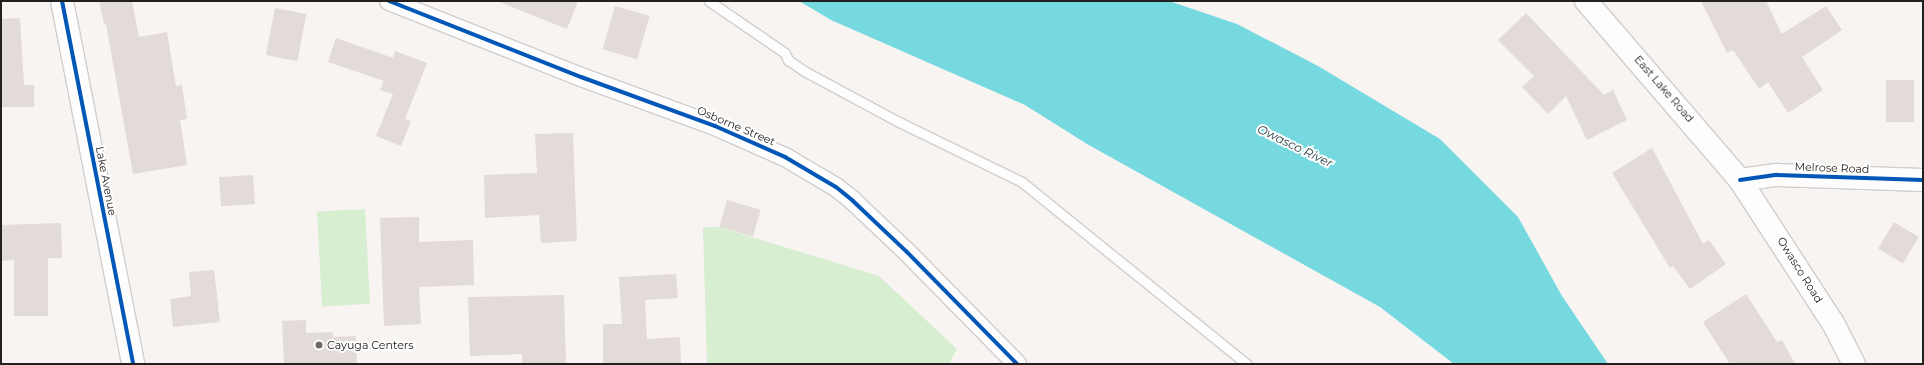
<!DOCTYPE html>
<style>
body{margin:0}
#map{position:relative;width:1924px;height:365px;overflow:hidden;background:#f7f4f2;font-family:Montserrat,sans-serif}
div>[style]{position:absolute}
.green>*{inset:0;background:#d7eed1;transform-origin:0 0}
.water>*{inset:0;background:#76d9e0}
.building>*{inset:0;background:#e3dbd7;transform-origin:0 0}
.roads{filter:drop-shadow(1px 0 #d1cecc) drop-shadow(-1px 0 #d1cecc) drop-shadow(0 1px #d1cecc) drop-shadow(0 -1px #d1cecc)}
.lane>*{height:9px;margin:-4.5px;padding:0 4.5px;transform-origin:4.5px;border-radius:4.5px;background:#fefdfd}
.street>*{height:18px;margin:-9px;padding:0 9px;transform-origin:9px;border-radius:9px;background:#fefdfd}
.secondary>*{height:22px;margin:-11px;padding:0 11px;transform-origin:11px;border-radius:11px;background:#fefdfd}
.cycleway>*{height:4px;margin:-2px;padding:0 2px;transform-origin:2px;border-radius:2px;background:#0057b8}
.dots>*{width:11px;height:11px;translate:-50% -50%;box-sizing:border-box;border:2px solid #fff;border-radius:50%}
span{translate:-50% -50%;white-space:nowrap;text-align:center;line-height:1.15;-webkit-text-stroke:4px #fff;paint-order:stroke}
.street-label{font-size:11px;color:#23211f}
.poi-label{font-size:11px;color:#23211f}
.left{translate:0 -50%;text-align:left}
.water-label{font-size:12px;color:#243c3e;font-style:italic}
.frame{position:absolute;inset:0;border:2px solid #23211f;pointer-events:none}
</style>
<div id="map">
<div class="green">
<i style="left:365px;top:209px;width:95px;height:48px;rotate:87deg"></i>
<i style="clip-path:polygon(703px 227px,719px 227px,879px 276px,957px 349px,949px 364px,707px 364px)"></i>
</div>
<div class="water">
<i style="clip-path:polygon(799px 1px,1169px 1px,1237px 24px,1318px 66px,1440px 139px,1518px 217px,1562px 296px,1608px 364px,1454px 364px,1380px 307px,1087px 144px,1025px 105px,831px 20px)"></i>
</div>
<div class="building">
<i style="clip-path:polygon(99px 1px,132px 1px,139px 37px,167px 32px,176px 86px,182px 85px,187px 119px,180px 120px,187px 165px,133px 174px,106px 24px,104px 24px)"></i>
<i style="clip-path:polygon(497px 1px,578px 1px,567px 29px)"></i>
<i style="clip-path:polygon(1701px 1px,1766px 1px,1782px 34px,1826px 6px,1842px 30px,1802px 57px,1823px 90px,1788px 113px,1768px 82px,1759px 89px,1733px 50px,1727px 53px)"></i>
<i style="left:615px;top:6px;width:36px;height:45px;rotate:16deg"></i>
<i style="left:275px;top:8px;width:32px;height:48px;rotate:11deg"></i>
<i style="clip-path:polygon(1526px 13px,1604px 95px,1613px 90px,1627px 120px,1587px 140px,1566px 96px,1548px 114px,1522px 87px,1534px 76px,1498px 40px)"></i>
<i style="clip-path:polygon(20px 18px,24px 85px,34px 85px,34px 107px,1px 107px,1px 19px)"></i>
<i style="clip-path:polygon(336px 38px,393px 58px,395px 51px,427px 63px,405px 119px,411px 121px,401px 146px,376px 136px,393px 94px,380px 90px,384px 81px,328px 62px)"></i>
<i style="left:1886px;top:80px;width:28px;height:42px"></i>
<i style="clip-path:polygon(573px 133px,577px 241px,541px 243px,539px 215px,485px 218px,484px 175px,537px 173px,535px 134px)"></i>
<i style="clip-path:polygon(1652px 148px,1703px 244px,1709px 240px,1726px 264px,1690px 289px,1673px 266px,1670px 268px,1612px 173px)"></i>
<i style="left:253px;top:175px;width:29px;height:34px;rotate:86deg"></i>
<i style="left:727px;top:200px;width:35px;height:28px;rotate:16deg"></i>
<i style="clip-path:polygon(419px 217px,419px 242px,473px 240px,474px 285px,419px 287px,421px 324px,384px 326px,380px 218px)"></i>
<i style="left:1894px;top:222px;width:29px;height:31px;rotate:31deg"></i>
<i style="clip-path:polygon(61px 223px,62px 258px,48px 258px,48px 316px,14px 316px,14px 260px,1px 261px,1px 225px)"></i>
<i style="clip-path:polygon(214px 270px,220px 322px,173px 327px,170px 299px,191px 296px,189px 272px)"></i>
<i style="clip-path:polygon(676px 274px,678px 298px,645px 300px,647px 339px,680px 337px,681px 364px,603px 364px,603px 324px,622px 324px,619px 277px)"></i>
<i style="clip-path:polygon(1746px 294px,1777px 342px,1782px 340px,1795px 364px,1730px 364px,1703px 322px)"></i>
<i style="clip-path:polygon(564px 295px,566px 364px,522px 364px,522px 354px,470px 356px,468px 297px)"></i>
<i style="clip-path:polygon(306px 320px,306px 333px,333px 332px,333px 337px,356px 336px,357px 364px,284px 364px,282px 321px)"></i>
</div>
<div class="roads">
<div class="lane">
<i style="left:709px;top:1px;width:92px;rotate:34.4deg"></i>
<i style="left:785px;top:53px;width:8px;rotate:67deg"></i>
<i style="left:788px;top:60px;width:22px;rotate:34deg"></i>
<i style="left:806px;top:72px;width:106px;rotate:28.3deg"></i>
<i style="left:899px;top:122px;width:137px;rotate:26deg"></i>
<i style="left:1022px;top:182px;width:289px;rotate:39deg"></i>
</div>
<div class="street">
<i style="left:389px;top:1px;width:206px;rotate:21.6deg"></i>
<i style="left:581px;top:77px;width:143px;rotate:20.1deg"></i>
<i style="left:715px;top:126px;width:77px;rotate:23.9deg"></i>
<i style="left:785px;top:157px;width:59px;rotate:30.5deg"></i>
<i style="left:836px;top:187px;width:22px;rotate:39deg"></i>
<i style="left:853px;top:201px;width:74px;rotate:43.4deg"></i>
<i style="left:907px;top:252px;width:157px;rotate:45.5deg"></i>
</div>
<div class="secondary">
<i style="left:62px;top:1px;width:370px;rotate:78.9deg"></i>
<i style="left:1586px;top:1px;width:236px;rotate:49.3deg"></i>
<i style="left:1740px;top:180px;width:171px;rotate:57deg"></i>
<i style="left:1833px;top:323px;width:46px;rotate:62.9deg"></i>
<i style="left:1740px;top:180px;width:37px;rotate:-8deg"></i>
<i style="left:1777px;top:175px;width:146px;rotate:2deg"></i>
</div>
</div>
<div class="cycleway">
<i style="left:62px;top:1px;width:370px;rotate:78.9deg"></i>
<i style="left:389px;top:1px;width:206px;rotate:21.6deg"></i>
<i style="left:581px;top:77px;width:143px;rotate:20.1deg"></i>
<i style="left:715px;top:126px;width:77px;rotate:23.9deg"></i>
<i style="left:785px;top:157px;width:59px;rotate:30.5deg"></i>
<i style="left:836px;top:187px;width:22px;rotate:39deg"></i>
<i style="left:853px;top:201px;width:74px;rotate:43.4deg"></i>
<i style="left:907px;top:252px;width:157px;rotate:45.5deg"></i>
<i style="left:1740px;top:180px;width:37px;rotate:-8deg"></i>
<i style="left:1777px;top:175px;width:146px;rotate:2deg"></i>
</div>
<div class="dots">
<i style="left:319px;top:345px;background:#6d6b69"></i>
</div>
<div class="street-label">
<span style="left:1664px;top:89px;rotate:49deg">East Lake Road</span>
<span style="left:736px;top:126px;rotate:23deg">Osborne Street</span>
<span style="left:1832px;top:168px;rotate:2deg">Melrose Road</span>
<span style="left:106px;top:181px;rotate:79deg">Lake Avenue</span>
<span style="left:1800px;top:270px;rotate:58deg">Owasco Road</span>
</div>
<div class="poi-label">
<span class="left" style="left:327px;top:345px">Cayuga Centers</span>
</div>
<div class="water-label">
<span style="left:1295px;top:146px;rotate:26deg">Owasco River</span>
</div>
<div class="frame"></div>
</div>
